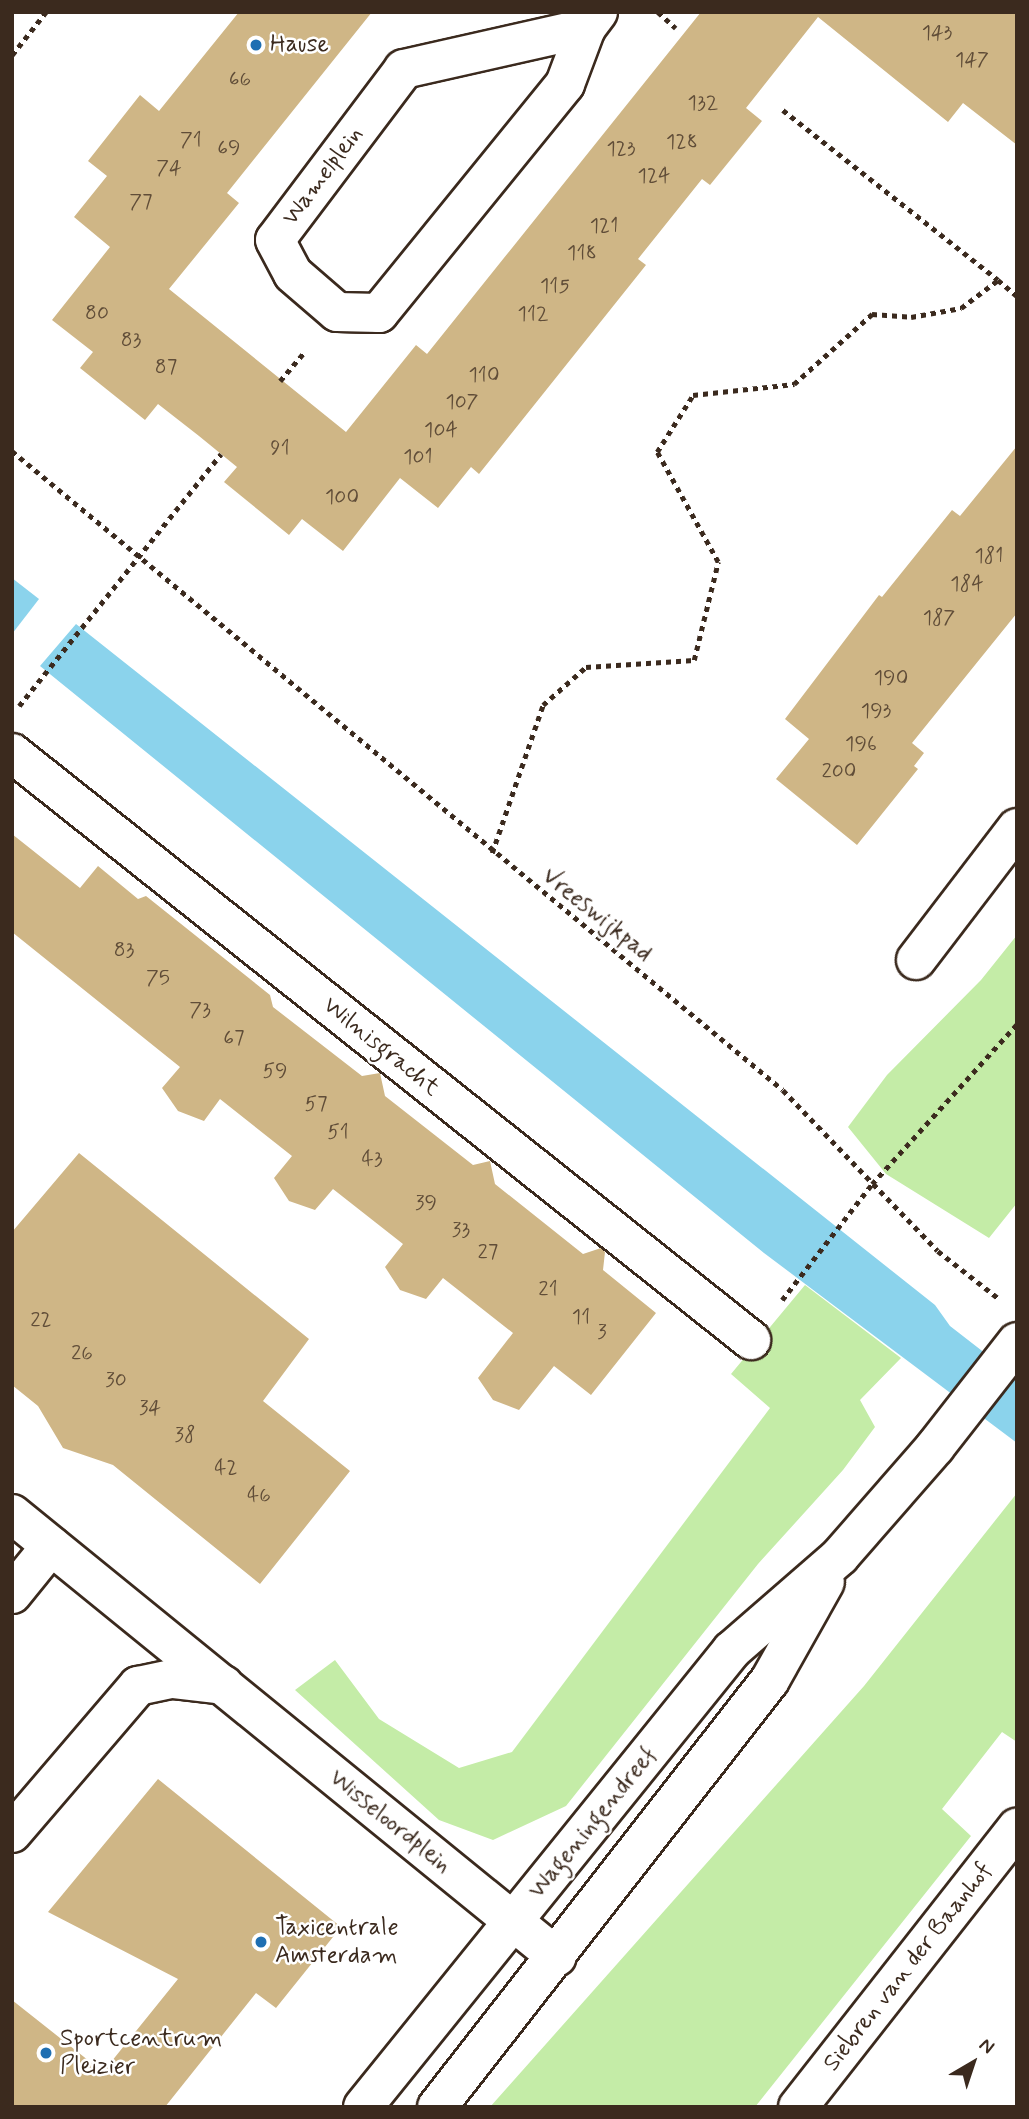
<!DOCTYPE html>
<style>
body{margin:0}
#map{position:relative;width:1029px;height:2119px;overflow:hidden;background:#fff;font-family:Mynerve,sans-serif}
div>[style]{position:absolute}
.green>*{inset:0;background:#c4eca7}
.water>*{inset:0;background:#8bd3ec}
.building>*{inset:0;background:#cfb686}
.path>*{height:4.5px;margin-top:-2.25px;transform-origin:0;background:repeating-linear-gradient(90deg,#3b2a1e 0 5px,transparent 0 10px)}
.roads{filter:drop-shadow(2px 0 #3b2a1e) drop-shadow(-2px 0 #3b2a1e) drop-shadow(0 2px #3b2a1e) drop-shadow(0 -2px #3b2a1e)}
.minor>*{height:38px;margin:-19px;padding:0 19px;transform-origin:19px;border-radius:19px;background:#fff}
.dots>*{width:19px;height:19px;translate:-50% -50%;box-sizing:border-box;border:4px solid #fff;border-radius:50%}
span{translate:-50% -50%;white-space:nowrap;text-align:center;line-height:1.15;-webkit-text-stroke:5px #fff;paint-order:stroke}
.number-label{font-size:21px;color:#604d38}
.number-label span{-webkit-text-stroke-width:0}
.poi-label{font-size:24px;color:#3b2a1e}
.left{translate:0 -50%;text-align:left}
.street-label{font-size:24px;color:#3b2a1e}
.frame{position:absolute;inset:0;border:14px solid #3b2a1e;pointer-events:none}
.north{position:absolute;left:938px;top:2028px;width:70px;height:70px;-webkit-text-stroke:5px #fff;paint-order:stroke;rotate:39deg;font-size:19px;font-weight:700;line-height:28px;text-align:center;color:#3b2a1e}
.north::after{content:'';display:block;margin:auto;width:24px;height:32px;background:#3b2a1e;clip-path:polygon(50% 0,100% 100%,50% 72%,0 100%)}
</style>
<div id="map">
<div class="green">
<i style="clip-path:polygon(1017px 935px,1017px 1203px,989px 1238px,886px 1174px,848px 1127px,887px 1075px,981px 980px)"></i>
<i style="clip-path:polygon(805px 1285px,901px 1358px,860px 1400px,875px 1427px,843px 1470px,758px 1564px,566px 1806px,493px 1840px,439px 1820px,295px 1690px,335px 1660px,379px 1719px,459px 1768px,512px 1752px,770px 1408px,731px 1374px)"></i>
<i style="clip-path:polygon(1017px 1493px,1017px 1742px,1002px 1732px,942px 1809px,971px 1836px,755px 2107px,490px 2107px,864px 1686px)"></i>
</div>
<div class="water">
<i style="clip-path:polygon(12px 578px,39px 599px,12px 634px)"></i>
<i style="clip-path:polygon(76px 624px,935px 1305px,950px 1326px,1017px 1378px,1017px 1443px,764px 1253px,40px 666px)"></i>
</div>
<div class="building">
<i style="clip-path:polygon(239px 12px,372px 12px,227px 193px,239px 203px,169px 289px,346px 432px,416px 345px,427px 354px,701px 12px,1017px 12px,1017px 145px,963px 103px,948px 122px,818px 17px,746px 108px,762px 121px,710px 185px,702px 179px,638px 259px,646px 265px,479px 474px,471px 467px,438px 508px,400px 478px,343px 551px,302px 519px,289px 535px,224px 482px,237px 467px,199px 436px,158px 404px,145px 420px,80px 368px,93px 352px,52px 320px,110px 247px,74px 217px,107px 176px,88px 161px,140px 95px,159px 111px)"></i>
<i style="clip-path:polygon(1017px 446px,1017px 613px,912px 743px,924px 753px,914px 766px,918px 769px,857px 845px,776px 779px,809px 739px,785px 719px,879px 595px,882px 597px,952px 510px,960px 516px)"></i>
<i style="clip-path:polygon(12px 834px,80px 888px,98px 866px,138px 899px,146px 896px,270px 995px,273px 1007px,362px 1076px,380px 1073px,385px 1096px,473px 1165px,490px 1161px,495px 1184px,583px 1254px,601px 1248px,605px 1252px,603px 1270px,656px 1313px,591px 1395px,554px 1366px,519px 1410px,493px 1400px,478px 1378px,513px 1333px,443px 1278px,426px 1299px,400px 1290px,385px 1267px,403px 1244px,333px 1189px,315px 1210px,289px 1201px,274px 1178px,292px 1156px,220px 1099px,204px 1121px,178px 1111px,162px 1088px,180px 1067px,12px 932px)"></i>
<i style="clip-path:polygon(79px 1153px,309px 1339px,263px 1401px,350px 1471px,260px 1584px,113px 1465px,63px 1448px,38px 1406px,12px 1385px,12px 1232px)"></i>
<i style="clip-path:polygon(158px 1779px,341px 1927px,276px 2008px,256px 1993px,165px 2107px,12px 2107px,12px 2000px,103px 2072px,178px 1979px,48px 1912px)"></i>
</div>
<div class="path">
<i style="left:658px;top:12px;width:24px;rotate:42deg"></i>
<i style="left:12px;top:55px;width:55px;rotate:-51.7deg"></i>
<i style="left:783px;top:110px;width:274px;rotate:38.3deg"></i>
<i style="left:280px;top:381px;width:39px;rotate:-50deg"></i>
<i style="left:12px;top:451px;width:1001px;rotate:39.65deg"></i>
<i style="left:783px;top:1090px;width:223px;rotate:46.1deg"></i>
<i style="left:938px;top:1251px;width:76px;rotate:38.1deg"></i>
<i style="left:19px;top:706px;width:323px;rotate:-51.3deg"></i>
<i style="left:492px;top:853px;width:157px;rotate:-71deg"></i>
<i style="left:543px;top:705px;width:57px;rotate:-41.5deg"></i>
<i style="left:586px;top:667px;width:108px;rotate:-3.7deg"></i>
<i style="left:694px;top:660px;width:101px;rotate:-76.2deg"></i>
<i style="left:718px;top:562px;width:126px;rotate:-119deg"></i>
<i style="left:657px;top:452px;width:67px;rotate:-57.7deg"></i>
<i style="left:693px;top:395px;width:102px;rotate:-6.2deg"></i>
<i style="left:794px;top:384px;width:105px;rotate:-41.9deg"></i>
<i style="left:872px;top:314px;width:39px;rotate:4deg"></i>
<i style="left:911px;top:317px;width:51px;rotate:-10.2deg"></i>
<i style="left:961px;top:308px;width:46px;rotate:-37.1deg"></i>
<i style="left:998px;top:280px;width:25px;rotate:40deg"></i>
<i style="left:782px;top:1300px;width:147px;rotate:-52.2deg"></i>
<i style="left:872px;top:1184px;width:216px;rotate:-47.8deg"></i>
</div>
<div class="roads">
<div class="minor">
<i style="left:586px;top:28px;width:187px;rotate:167.3deg"></i>
<i style="left:404px;top:69px;width:214px;rotate:127deg"></i>
<i style="left:275px;top:240px;width:38px;rotate:62deg"></i>
<i style="left:293px;top:274px;width:58px;rotate:40.8deg"></i>
<i style="left:337px;top:312px;width:42px;rotate:1.4deg"></i>
<i style="left:379px;top:313px;width:295px;rotate:-50.9deg"></i>
<i style="left:565px;top:84px;width:60px;rotate:-69.4deg"></i>
<i style="left:586px;top:28px;width:20px;rotate:-53deg"></i>
<i style="left:12px;top:753px;width:944px;rotate:38.46deg"></i>
<i style="left:916px;top:960px;width:166px;rotate:-52.6deg"></i>
<i style="left:12px;top:1514px;width:702px;rotate:39.11deg"></i>
<i style="left:12px;top:1594px;width:62px;rotate:-50.9deg"></i>
<i style="left:12px;top:1833px;width:194px;rotate:-49.4deg"></i>
<i style="left:138px;top:1686px;width:35px;rotate:-12deg"></i>
<i style="left:172px;top:1679px;width:52px;rotate:6.6deg"></i>
<i style="left:363px;top:2107px;width:587px;rotate:-51.08deg"></i>
<i style="left:732px;top:1650px;width:143px;rotate:-41deg"></i>
<i style="left:840px;top:1556px;width:145px;rotate:-48.9deg"></i>
<i style="left:935px;top:1447px;width:133px;rotate:-52deg"></i>
<i style="left:437px;top:2107px;width:541px;rotate:-52.05deg"></i>
<i style="left:770px;top:1680px;width:112px;rotate:-60.7deg"></i>
<i style="left:798px;top:2107px;width:355px;rotate:-51.9deg"></i>
</div>
</div>
<div class="dots">
<i style="left:256px;top:45px;background:#1f6fb2"></i>
<i style="left:261px;top:1942px;background:#1f6fb2"></i>
<i style="left:46px;top:2053px;background:#1f6fb2"></i>
</div>
<div class="number-label">
<span style="left:937px;top:33px">143</span>
<span style="left:972px;top:60px">147</span>
<span style="left:240px;top:79px">66</span>
<span style="left:703px;top:103px">132</span>
<span style="left:191px;top:140px">71</span>
<span style="left:682px;top:142px">128</span>
<span style="left:229px;top:148px">69</span>
<span style="left:621px;top:149px">123</span>
<span style="left:169px;top:168px">74</span>
<span style="left:654px;top:176px">124</span>
<span style="left:141px;top:202px">77</span>
<span style="left:604px;top:226px">121</span>
<span style="left:582px;top:253px">118</span>
<span style="left:555px;top:286px">115</span>
<span style="left:97px;top:313px">80</span>
<span style="left:533px;top:314px">112</span>
<span style="left:131px;top:340px">83</span>
<span style="left:166px;top:367px">87</span>
<span style="left:484px;top:375px">110</span>
<span style="left:462px;top:402px">107</span>
<span style="left:441px;top:430px">104</span>
<span style="left:280px;top:448px">91</span>
<span style="left:418px;top:457px">101</span>
<span style="left:342px;top:497px">100</span>
<span style="left:989px;top:556px">181</span>
<span style="left:967px;top:584px">184</span>
<span style="left:939px;top:618px">187</span>
<span style="left:891px;top:678px">190</span>
<span style="left:876px;top:711px">193</span>
<span style="left:861px;top:744px">196</span>
<span style="left:839px;top:771px">200</span>
<span style="left:124px;top:950px">83</span>
<span style="left:158px;top:978px">75</span>
<span style="left:200px;top:1010px">73</span>
<span style="left:234px;top:1038px">67</span>
<span style="left:275px;top:1071px">59</span>
<span style="left:316px;top:1104px">57</span>
<span style="left:338px;top:1132px">51</span>
<span style="left:372px;top:1159px">43</span>
<span style="left:426px;top:1203px">39</span>
<span style="left:461px;top:1230px">33</span>
<span style="left:488px;top:1252px">27</span>
<span style="left:548px;top:1289px">21</span>
<span style="left:581px;top:1317px">11</span>
<span style="left:41px;top:1320px">22</span>
<span style="left:602px;top:1332px">3</span>
<span style="left:82px;top:1353px">26</span>
<span style="left:116px;top:1380px">30</span>
<span style="left:150px;top:1408px">34</span>
<span style="left:185px;top:1435px">38</span>
<span style="left:226px;top:1468px">42</span>
<span style="left:259px;top:1495px">46</span>
</div>
<div class="poi-label">
<span class="left" style="left:270px;top:45px">Hause</span>
<span class="left" style="left:275px;top:1942px">Taxicentrale<br>Amsterdam</span>
<span class="left" style="left:60px;top:2053px">Sportcentrum<br>Pleizier</span>
</div>
<div class="street-label">
<span style="left:323px;top:176px;rotate:-53deg">Wamelplein</span>
<span style="left:597px;top:915px;rotate:39deg">Vreeswijkpad</span>
<span style="left:381px;top:1047px;rotate:39deg">Wilnisgracht</span>
<span style="left:390px;top:1822px;rotate:39deg">Wisseloordplein</span>
<span style="left:593px;top:1823px;rotate:-51deg">Wageningendreef</span>
<span style="left:908px;top:1967px;rotate:-52deg">Siebren van der Baanhof</span>
</div>
<div class="frame"></div>
<div class="north">N</div>
</div>
